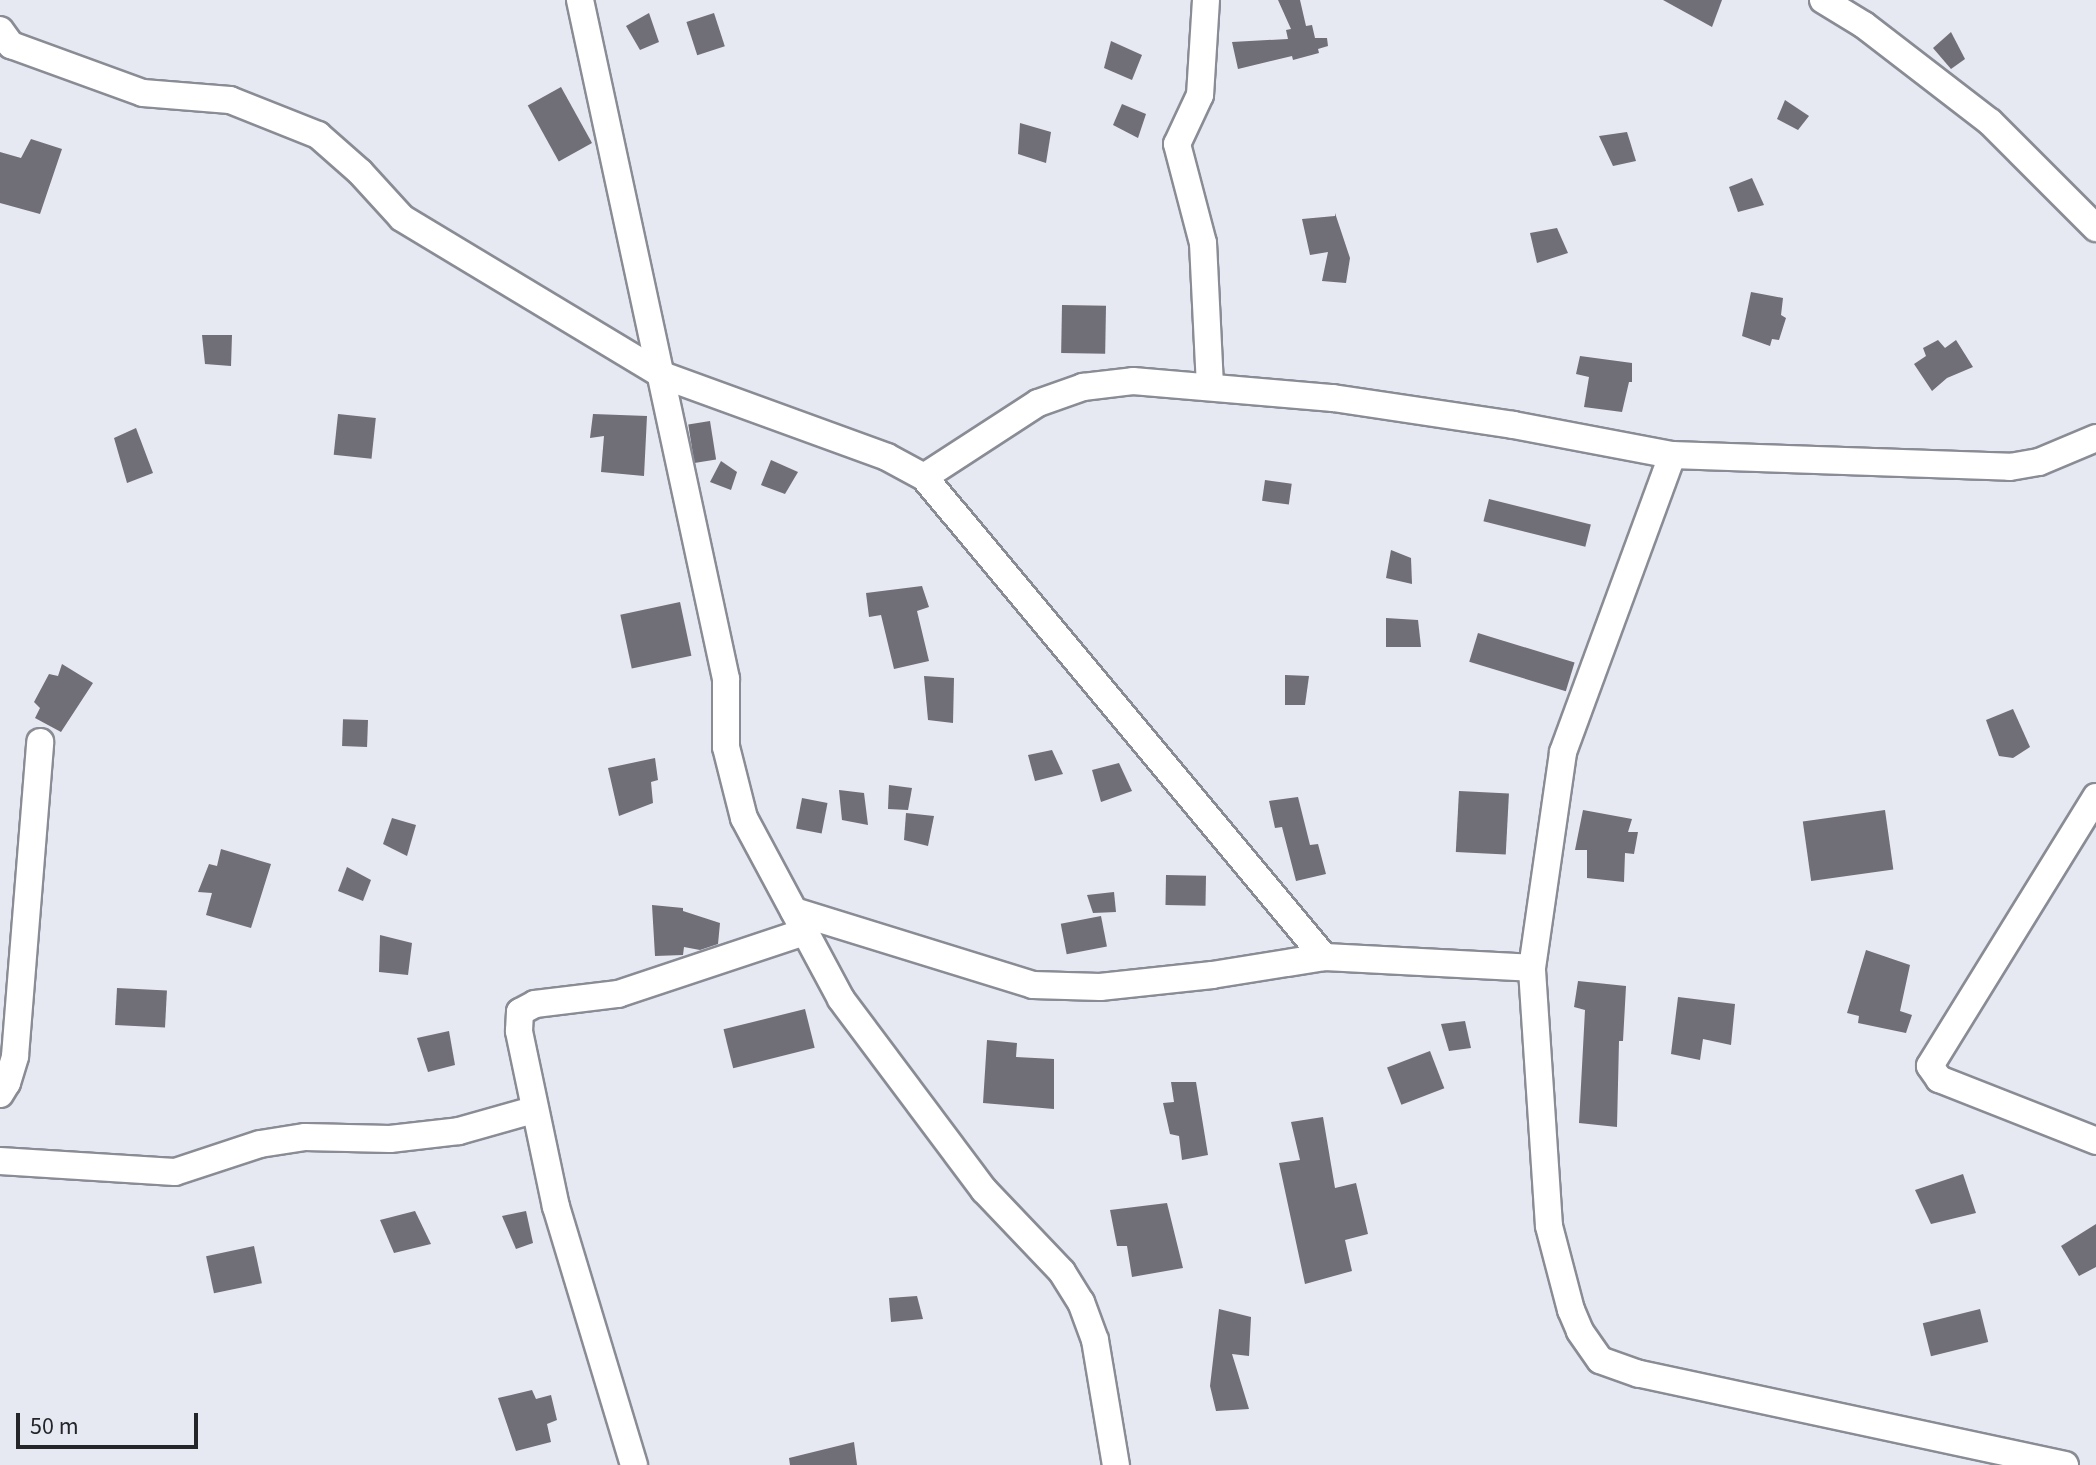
<!DOCTYPE html>
<style>
body{margin:0}
#map{position:relative;width:2096px;height:1465px;overflow:hidden;background:#e6e8f2;font-family:"Source Sans 3",sans-serif}
div>[style]{position:absolute}
.building>*{inset:0;background:#706e76;transform-origin:0 0}
.roads{filter:drop-shadow(2px 0 #8a8c95) drop-shadow(-2px 0 #8a8c95) drop-shadow(0 2px #8a8c95) drop-shadow(0 -2px #8a8c95)}
.minor>*{height:26px;margin:-13px;padding:0 13px;transform-origin:13px;border-radius:13px;background:#fff}
span{translate:-50% -50%;white-space:nowrap;text-align:center;line-height:1.15;-webkit-text-stroke:6px #e6e8f2;paint-order:stroke}
.scale{position:absolute;left:16px;top:1413px;width:182px;height:36px;box-sizing:border-box;border:4px solid #242529;border-top:0;padding-left:10px;font-size:24px;line-height:28px;white-space:nowrap;color:#242529;-webkit-text-stroke:6px #e6e8f2;paint-order:stroke}
</style>
<div id="map">
<div class="building">
<i style="clip-path:polygon(1278px 0,1300px 0,1306px 26px,1312px 25px,1315px 38px,1327px 38px,1328px 46px,1318px 49px,1319px 53px,1293px 60px,1292px 56px,1238px 69px,1232px 42px,1288px 39px,1286px 30px,1291px 29px)"></i>
<i style="clip-path:polygon(1663px 0,1722px 0,1712px 27px)"></i>
<i style="clip-path:polygon(649px 13px,659px 42px,640px 50px,626px 26px)"></i>
<i style="left:714px;top:13px;width:35px;height:29px;rotate:72deg"></i>
<i style="clip-path:polygon(1951px 32px,1965px 59px,1951px 69px,1933px 48px)"></i>
<i style="clip-path:polygon(1111px 41px,1142px 55px,1132px 80px,1104px 68px)"></i>
<i style="left:561px;top:87px;width:64px;height:38px;rotate:61deg"></i>
<i style="clip-path:polygon(1785px 100px,1809px 116px,1798px 130px,1777px 119px)"></i>
<i style="clip-path:polygon(1122px 104px,1146px 114px,1138px 138px,1113px 125px)"></i>
<i style="clip-path:polygon(1020px 123px,1051px 132px,1046px 163px,1018px 154px)"></i>
<i style="clip-path:polygon(1627px 132px,1636px 161px,1613px 166px,1599px 136px)"></i>
<i style="clip-path:polygon(31px 139px,62px 149px,40px 214px,0 203px,0 152px,21px 158px)"></i>
<i style="clip-path:polygon(1752px 178px,1764px 205px,1738px 212px,1729px 187px)"></i>
<i style="clip-path:polygon(1335px 213px,1350px 258px,1346px 283px,1322px 281px,1328px 252px,1310px 255px,1302px 219px,1335px 216px)"></i>
<i style="clip-path:polygon(1557px 228px,1568px 253px,1537px 263px,1530px 233px)"></i>
<i style="clip-path:polygon(1751px 292px,1783px 298px,1781px 315px,1786px 318px,1779px 340px,1772px 339px,1770px 346px,1742px 336px)"></i>
<i style="left:1062px;top:305px;width:44px;height:48px;rotate:1deg"></i>
<i style="clip-path:polygon(202px 335px,232px 335px,231px 366px,205px 364px)"></i>
<i style="clip-path:polygon(1938px 340px,1945px 348px,1956px 340px,1973px 367px,1947px 378px,1932px 391px,1914px 364px,1926px 356px,1923px 348px)"></i>
<i style="clip-path:polygon(1580px 356px,1632px 363px,1632px 382px,1629px 382px,1622px 412px,1584px 407px,1589px 377px,1576px 374px)"></i>
<i style="left:338px;top:414px;width:38px;height:41px;rotate:6deg"></i>
<i style="clip-path:polygon(593px 414px,647px 416px,644px 476px,601px 472px,604px 436px,590px 438px)"></i>
<i style="left:710px;top:421px;width:39px;height:22px;rotate:81deg"></i>
<i style="clip-path:polygon(136px 428px,153px 473px,127px 483px,114px 438px)"></i>
<i style="clip-path:polygon(771px 460px,798px 472px,785px 494px,761px 485px)"></i>
<i style="clip-path:polygon(721px 461px,737px 472px,731px 490px,710px 482px)"></i>
<i style="left:1265px;top:480px;width:27px;height:21px;rotate:8deg"></i>
<i style="left:1489px;top:499px;width:105px;height:23px;rotate:14deg"></i>
<i style="clip-path:polygon(1391px 550px,1411px 558px,1412px 584px,1386px 578px)"></i>
<i style="clip-path:polygon(922px 586px,929px 607px,917px 611px,929px 661px,894px 669px,881px 615px,869px 617px,866px 593px)"></i>
<i style="left:680px;top:602px;width:55px;height:61px;rotate:78deg"></i>
<i style="clip-path:polygon(1386px 618px,1418px 620px,1421px 647px,1386px 647px)"></i>
<i style="left:1478px;top:633px;width:101px;height:30px;rotate:17deg"></i>
<i style="clip-path:polygon(62px 664px,93px 683px,61px 732px,35px 718px,40px 708px,34px 702px,49px 674px,58px 676px)"></i>
<i style="clip-path:polygon(1285px 675px,1309px 676px,1305px 705px,1285px 705px)"></i>
<i style="clip-path:polygon(924px 676px,954px 678px,953px 723px,928px 720px)"></i>
<i style="clip-path:polygon(2013px 709px,2030px 747px,2013px 758px,1999px 756px,1986px 720px)"></i>
<i style="left:368px;top:720px;width:27px;height:25px;rotate:92deg"></i>
<i style="clip-path:polygon(1052px 750px,1063px 774px,1035px 781px,1028px 755px)"></i>
<i style="clip-path:polygon(655px 758px,658px 780px,651px 782px,653px 803px,619px 816px,608px 768px)"></i>
<i style="clip-path:polygon(1119px 763px,1132px 791px,1101px 802px,1092px 770px)"></i>
<i style="clip-path:polygon(889px 785px,912px 788px,908px 810px,888px 809px)"></i>
<i style="clip-path:polygon(839px 790px,864px 793px,868px 825px,842px 820px)"></i>
<i style="left:1459px;top:791px;width:50px;height:61px;rotate:3deg"></i>
<i style="clip-path:polygon(1298px 797px,1310px 845px,1318px 844px,1326px 874px,1296px 881px,1282px 827px,1275px 828px,1269px 801px)"></i>
<i style="left:802px;top:798px;width:26px;height:31px;rotate:11deg"></i>
<i style="clip-path:polygon(1583px 810px,1632px 819px,1628px 832px,1638px 832px,1634px 854px,1625px 853px,1624px 882px,1587px 878px,1587px 850px,1575px 850px)"></i>
<i style="left:1885px;top:810px;width:60px;height:83px;rotate:82deg"></i>
<i style="clip-path:polygon(906px 813px,934px 816px,928px 846px,904px 840px)"></i>
<i style="clip-path:polygon(392px 818px,416px 825px,407px 856px,383px 844px)"></i>
<i style="clip-path:polygon(221px 849px,271px 864px,251px 928px,206px 915px,212px 893px,198px 892px,209px 864px,217px 866px)"></i>
<i style="clip-path:polygon(347px 867px,371px 880px,363px 901px,338px 891px)"></i>
<i style="left:1166px;top:875px;width:40px;height:30px;rotate:1deg"></i>
<i style="clip-path:polygon(1114px 892px,1116px 912px,1093px 913px,1087px 895px)"></i>
<i style="clip-path:polygon(652px 905px,683px 908px,683px 911px,720px 923px,718px 944px,700px 950px,684px 947px,683px 955px,655px 956px)"></i>
<i style="left:1101px;top:916px;width:31px;height:41px;rotate:79deg"></i>
<i style="clip-path:polygon(380px 935px,412px 943px,408px 975px,379px 972px)"></i>
<i style="clip-path:polygon(1866px 950px,1910px 965px,1900px 1011px,1912px 1015px,1906px 1033px,1858px 1023px,1859px 1016px,1847px 1013px)"></i>
<i style="clip-path:polygon(1578px 981px,1626px 986px,1623px 1041px,1619px 1041px,1617px 1127px,1579px 1123px,1585px 1010px,1574px 1007px)"></i>
<i style="left:117px;top:988px;width:50px;height:37px;rotate:3deg"></i>
<i style="clip-path:polygon(1678px 997px,1735px 1004px,1731px 1045px,1703px 1039px,1700px 1060px,1671px 1054px)"></i>
<i style="left:805px;top:1009px;width:40px;height:84px;rotate:76deg"></i>
<i style="clip-path:polygon(1465px 1021px,1471px 1048px,1449px 1051px,1441px 1024px)"></i>
<i style="clip-path:polygon(449px 1031px,455px 1065px,428px 1072px,417px 1038px)"></i>
<i style="clip-path:polygon(987px 1040px,1017px 1043px,1016px 1057px,1054px 1059px,1054px 1109px,983px 1103px)"></i>
<i style="left:1430px;top:1051px;width:40px;height:46px;rotate:69deg"></i>
<i style="clip-path:polygon(1171px 1082px,1196px 1082px,1208px 1155px,1182px 1160px,1179px 1136px,1170px 1134px,1163px 1103px,1174px 1102px)"></i>
<i style="clip-path:polygon(1323px 1117px,1335px 1188px,1356px 1183px,1368px 1234px,1345px 1240px,1352px 1271px,1305px 1284px,1279px 1163px,1300px 1160px,1291px 1122px)"></i>
<i style="clip-path:polygon(1963px 1174px,1976px 1213px,1931px 1224px,1915px 1190px)"></i>
<i style="clip-path:polygon(1167px 1203px,1183px 1268px,1132px 1277px,1127px 1246px,1117px 1246px,1110px 1210px)"></i>
<i style="clip-path:polygon(415px 1211px,431px 1244px,394px 1253px,380px 1220px)"></i>
<i style="clip-path:polygon(526px 1211px,533px 1243px,516px 1249px,502px 1216px)"></i>
<i style="clip-path:polygon(2096px 1224px,2096px 1267px,2079px 1276px,2061px 1246px)"></i>
<i style="left:254px;top:1246px;width:38px;height:49px;rotate:78deg"></i>
<i style="clip-path:polygon(917px 1296px,923px 1319px,891px 1322px,889px 1298px)"></i>
<i style="clip-path:polygon(1219px 1309px,1251px 1317px,1249px 1356px,1232px 1354px,1249px 1409px,1216px 1411px,1210px 1386px)"></i>
<i style="left:1980px;top:1309px;width:34px;height:59px;rotate:76deg"></i>
<i style="clip-path:polygon(532px 1390px,536px 1399px,551px 1395px,557px 1420px,547px 1424px,551px 1442px,516px 1451px,498px 1398px)"></i>
<i style="clip-path:polygon(854px 1442px,857px 1465px,790px 1465px,789px 1458px)"></i>
</div>
<div class="roads">
<div class="minor">
<i style="left:580px;top:0;width:695px;rotate:77.86deg"></i>
<i style="left:726px;top:679px;width:68px;rotate:90deg"></i>
<i style="left:726px;top:747px;width:73px;rotate:75.8deg"></i>
<i style="left:744px;top:818px;width:205px;rotate:61.8deg"></i>
<i style="left:841px;top:999px;width:239px;rotate:53.2deg"></i>
<i style="left:984px;top:1190px;width:113px;rotate:46.4deg"></i>
<i style="left:1062px;top:1272px;width:36px;rotate:58deg"></i>
<i style="left:1081px;top:1302px;width:40px;rotate:69.8deg"></i>
<i style="left:1095px;top:1340px;width:127px;rotate:80.5deg"></i>
<i style="left:1206px;top:0;width:95px;rotate:93.6deg"></i>
<i style="left:1200px;top:95px;width:54px;rotate:115.1deg"></i>
<i style="left:1177px;top:144px;width:102px;rotate:75.3deg"></i>
<i style="left:1203px;top:243px;width:143px;rotate:87.2deg"></i>
<i style="left:1823px;top:0;width:48px;rotate:31.4deg"></i>
<i style="left:1864px;top:25px;width:159px;rotate:37.6deg"></i>
<i style="left:1990px;top:122px;width:150px;rotate:45deg"></i>
<i style="left:0;top:30px;width:19px;rotate:54deg"></i>
<i style="left:11px;top:45px;width:140px;rotate:20deg"></i>
<i style="left:143px;top:93px;width:87px;rotate:4.6deg"></i>
<i style="left:230px;top:100px;width:95px;rotate:21.7deg"></i>
<i style="left:318px;top:135px;width:56px;rotate:41.4deg"></i>
<i style="left:360px;top:172px;width:62px;rotate:47.6deg"></i>
<i style="left:402px;top:218px;width:304px;rotate:31.1deg"></i>
<i style="left:662px;top:375px;width:239px;rotate:20deg"></i>
<i style="left:887px;top:457px;width:42px;rotate:28.4deg"></i>
<i style="left:924px;top:477px;width:625px;rotate:50.19deg"></i>
<i style="left:924px;top:477px;width:136px;rotate:-33deg"></i>
<i style="left:1038px;top:403px;width:48px;rotate:-19.6deg"></i>
<i style="left:1083px;top:387px;width:50px;rotate:-6.8deg"></i>
<i style="left:1133px;top:381px;width:201px;rotate:4.9deg"></i>
<i style="left:1333px;top:398px;width:182px;rotate:8.5deg"></i>
<i style="left:1513px;top:425px;width:162px;rotate:10.7deg"></i>
<i style="left:2096px;top:797px;width:316px;rotate:121.7deg"></i>
<i style="left:1930px;top:1066px;width:16px;rotate:55deg"></i>
<i style="left:1939px;top:1079px;width:169px;rotate:21.5deg"></i>
<i style="left:794px;top:911px;width:250px;rotate:17.2deg"></i>
<i style="left:1033px;top:985px;width:67px;rotate:1.7deg"></i>
<i style="left:1100px;top:987px;width:113px;rotate:-6.1deg"></i>
<i style="left:1212px;top:975px;width:113px;rotate:-9.1deg"></i>
<i style="left:1324px;top:957px;width:208px;rotate:3deg"></i>
<i style="left:0;top:1094px;width:13px;rotate:-58deg"></i>
<i style="left:7px;top:1083px;width:28px;rotate:-73deg"></i>
<i style="left:15px;top:1056px;width:315px;rotate:-85.4deg"></i>
<i style="left:0;top:1161px;width:175px;rotate:3.6deg"></i>
<i style="left:175px;top:1172px;width:89px;rotate:-18.2deg"></i>
<i style="left:260px;top:1144px;width:46px;rotate:-8.8deg"></i>
<i style="left:305px;top:1137px;width:85px;rotate:1.3deg"></i>
<i style="left:390px;top:1139px;width:69px;rotate:-6.6deg"></i>
<i style="left:459px;top:1131px;width:77px;rotate:-15.8deg"></i>
<i style="left:634px;top:1465px;width:270px;rotate:-106.8deg"></i>
<i style="left:556px;top:1207px;width:180px;rotate:-101.9deg"></i>
<i style="left:519px;top:1031px;width:19px;rotate:-87deg"></i>
<i style="left:520px;top:1012px;width:17px;rotate:-28deg"></i>
<i style="left:535px;top:1004px;width:84px;rotate:-6.9deg"></i>
<i style="left:618px;top:994px;width:196px;rotate:-18.4deg"></i>
<i style="left:2065px;top:1465px;width:436px;rotate:-167.9deg"></i>
<i style="left:1639px;top:1374px;width:41px;rotate:-160.3deg"></i>
<i style="left:1600px;top:1360px;width:35px;rotate:-125deg"></i>
<i style="left:1580px;top:1331px;width:23px;rotate:-113deg"></i>
<i style="left:1571px;top:1310px;width:87px;rotate:-104.7deg"></i>
<i style="left:1549px;top:1226px;width:259px;rotate:-93.8deg"></i>
<i style="left:1532px;top:968px;width:218px;rotate:-81.8deg"></i>
<i style="left:1563px;top:752px;width:316px;rotate:-69.8deg"></i>
<i style="left:1672px;top:455px;width:338px;rotate:2deg"></i>
<i style="left:2010px;top:467px;width:29px;rotate:-10deg"></i>
<i style="left:2039px;top:462px;width:62px;rotate:-22.8deg"></i>
</div>
</div>
<div class="scale">50 m</div>
</div>
